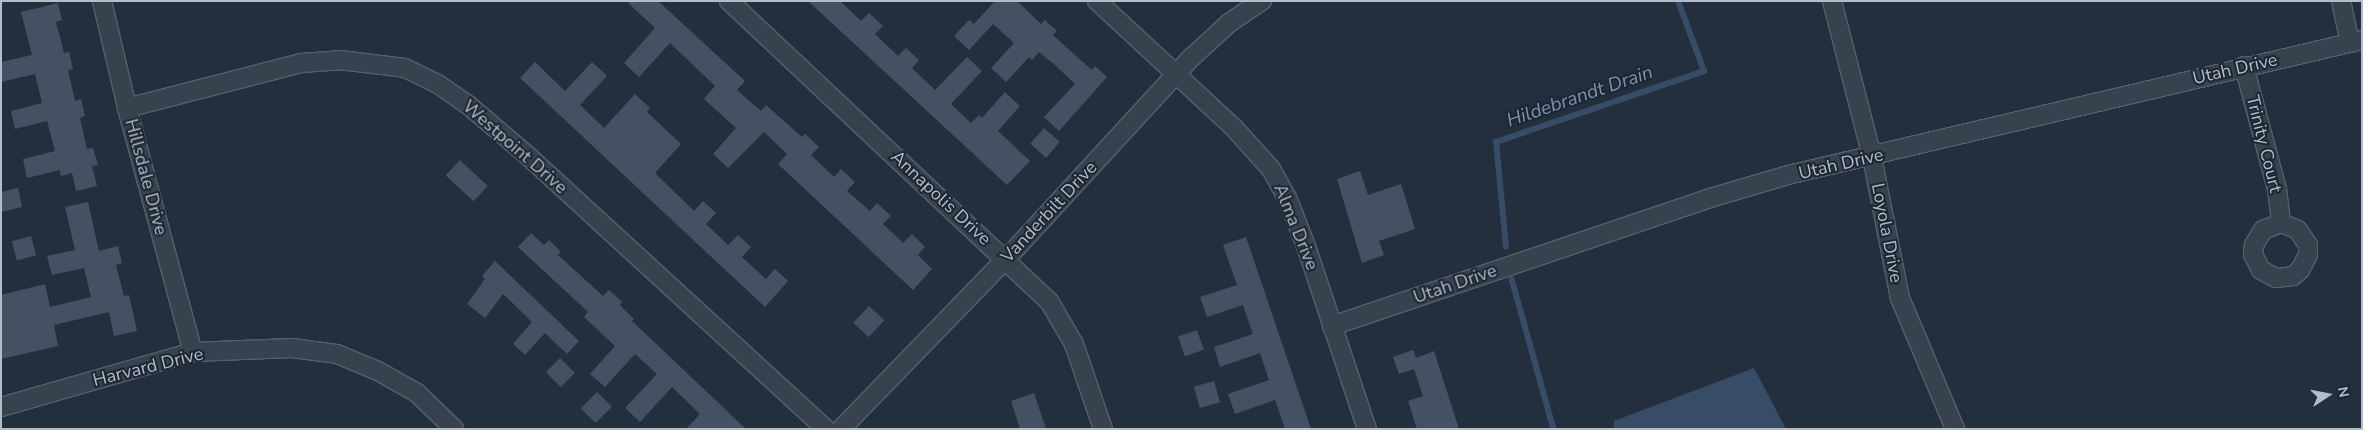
<!DOCTYPE html>
<style>
body{margin:0}
#map{position:relative;width:2363px;height:430px;overflow:hidden;background:#242f3e;font-family:"Nunito Sans",sans-serif}
div>[style]{position:absolute}
.water>*{inset:0;background:#394c67}
.stream>*{height:5.5px;margin:-2.75px;padding:0 2.75px;transform-origin:2.75px;border-radius:2.75px;background:#394c67}
.building>*{inset:0;background:#455162;transform-origin:0 0}
.roads{filter:drop-shadow(1px 0 #565f6c) drop-shadow(-1px 0 #565f6c) drop-shadow(0 1px #565f6c) drop-shadow(0 -1px #565f6c)}
.minor>*{height:18px;margin:-9px;padding:0 9px;transform-origin:9px;border-radius:9px;background:#38414e}
span{translate:-50% -50%;white-space:nowrap;text-align:center;line-height:1.15;-webkit-text-stroke:4px #1d2633;paint-order:stroke}
.street-label{font-size:18px;color:#b4bcc9}
.water-label{font-size:19px;color:#7c92b1;font-style:italic}
.frame{position:absolute;inset:0;border:2px solid #b4bcc9;pointer-events:none}
.north{position:absolute;left:2303px;top:370px;width:50px;height:50px;-webkit-text-stroke:4px #1d2633;paint-order:stroke;rotate:79deg;font-size:14px;font-weight:700;line-height:20px;text-align:center;color:#b4bcc9}
.north::after{content:'';display:block;margin:auto;width:18px;height:22px;background:#b4bcc9;clip-path:polygon(50% 0,100% 100%,50% 72%,0 100%)}
</style>
<div id="map">
<div class="water">
<i style="clip-path:polygon(1754px 368px,1786px 429px,1614px 429px,1614px 421px)"></i>
</div>
<div class="stream">
<i style="left:1506px;top:247px;width:105px;rotate:-95.4deg"></i>
<i style="left:1496px;top:142px;width:220px;rotate:-18.8deg"></i>
<i style="left:1704px;top:71px;width:75px;rotate:-110.4deg"></i>
<i style="left:1512px;top:279px;width:156px;rotate:74.4deg"></i>
</div>
<div class="building">
<i style="clip-path:polygon(626px 1px,658px 1px,745px 81px,737px 90px,761px 111px,766px 105px,802px 137px,805px 134px,819px 147px,811px 155px,834px 177px,841px 169px,855px 182px,847px 191px,870px 211px,877px 203px,891px 216px,883px 224px,903px 243px,912px 234px,925px 247px,918px 255px,932px 269px,913px 290px,778px 164px,787px 154px,764px 132px,728px 168px,713px 154px,736px 128px,704px 99px,715px 86px,670px 43px,639px 77px,624px 63px,655px 28px)"></i>
<i style="clip-path:polygon(808px 1px,840px 1px,861px 21px,869px 13px,883px 26px,875px 34px,898px 56px,906px 48px,919px 60px,912px 68px,935px 90px,967px 57px,982px 71px,951px 104px,971px 123px,979px 115px,982px 118px,1005px 92px,1020px 106px,998px 131px,1030px 161px,1007px 185px)"></i>
<i style="clip-path:polygon(995px 1px,1017px 1px,1041px 24px,1045px 20px,1057px 31px,1053px 35px,1076px 56px,1092px 70px,1095px 66px,1107px 77px,1059px 131px,1044px 117px,1075px 84px,1055px 65px,1039px 52px,1032px 60px,1029px 57px,1006px 82px,991px 68px,1014px 43px,993px 24px,969px 50px,954px 36px,969px 20px,974px 24px)"></i>
<i style="clip-path:polygon(58px 3px,62px 20px,56px 22px,64px 53px,69px 52px,73px 69px,68px 70px,75px 101px,81px 99px,85px 116px,80px 118px,87px 149px,93px 148px,98px 165px,92px 166px,97px 186px,76px 191px,72px 173px,61px 176px,60px 170px,27px 178px,23px 159px,55px 151px,47px 121px,15px 129px,11px 111px,42px 103px,35px 74px,1px 82px,1px 62px,32px 55px,21px 12px)"></i>
<i style="clip-path:polygon(535px 62px,565px 91px,592px 62px,607px 76px,580px 105px,604px 128px,635px 94px,650px 108px,647px 112px,681px 144px,655px 173px,694px 211px,703px 201px,716px 213px,706px 224px,728px 245px,738px 235px,751px 247px,742px 257px,766px 279px,775px 269px,788px 281px,765px 307px,520px 78px)"></i>
<i style="left:1044px;top:128px;width:21px;height:21px;rotate:41deg"></i>
<i style="left:460px;top:160px;width:38px;height:21px;rotate:43deg"></i>
<i style="clip-path:polygon(1360px 171px,1368px 195px,1401px 184px,1415px 229px,1379px 241px,1384px 255px,1362px 263px,1337px 179px)"></i>
<i style="clip-path:polygon(18px 188px,22px 207px,1px 212px,1px 192px)"></i>
<i style="clip-path:polygon(88px 202px,99px 251px,118px 246px,122px 263px,116px 265px,124px 296px,129px 295px,137px 331px,114px 336px,109px 312px,54px 325px,58px 346px,1px 359px,1px 295px,45px 284px,50px 307px,91px 297px,84px 268px,52px 275px,47px 256px,75px 250px,65px 207px)"></i>
<i style="clip-path:polygon(531px 233px,544px 245px,549px 240px,561px 252px,558px 255px,603px 296px,609px 290px,622px 302px,620px 305px,634px 319px,632px 321px,746px 429px,686px 429px,700px 414px,672px 387px,640px 422px,625px 408px,657px 374px,635px 354px,605px 387px,590px 374px,615px 346px,584px 317px,588px 312px,518px 247px)"></i>
<i style="left:31px;top:236px;width:20px;height:20px;rotate:75deg"></i>
<i style="clip-path:polygon(1246px 237px,1290px 367px,1311px 429px,1285px 429px,1275px 400px,1235px 414px,1228px 394px,1269px 380px,1260px 353px,1220px 367px,1214px 347px,1253px 334px,1243px 305px,1207px 317px,1200px 297px,1237px 285px,1223px 245px)"></i>
<i style="clip-path:polygon(495px 261px,579px 341px,567px 354px,545px 333px,525px 355px,513px 344px,532px 322px,503px 294px,485px 318px,467px 304px,485px 279px,482px 276px)"></i>
<i style="left:869px;top:306px;width:21px;height:23px;rotate:43deg"></i>
<i style="left:1197px;top:330px;width:21px;height:20px;rotate:71deg"></i>
<i style="clip-path:polygon(1413px 350px,1416px 358px,1434px 351px,1459px 429px,1417px 429px,1408px 401px,1423px 396px,1414px 369px,1399px 374px,1393px 357px)"></i>
<i style="left:560px;top:358px;width:21px;height:20px;rotate:45deg"></i>
<i style="left:1214px;top:381px;width:22px;height:21px;rotate:74deg"></i>
<i style="left:597px;top:392px;width:21px;height:23px;rotate:45deg"></i>
<i style="clip-path:polygon(1034px 393px,1046px 429px,1020px 429px,1011px 401px)"></i>
</div>
<div class="roads">
<div class="minor">
<i style="left:102px;top:1px;width:110px;rotate:76.8deg"></i>
<i style="left:127px;top:108px;width:253px;rotate:74.9deg"></i>
<i style="left:729px;top:1px;width:439px;rotate:43.2deg"></i>
<i style="left:1049px;top:301px;width:50px;rotate:59.8deg"></i>
<i style="left:1074px;top:344px;width:90px;rotate:71.2deg"></i>
<i style="left:1097px;top:1px;width:188px;rotate:42.8deg"></i>
<i style="left:1235px;top:129px;width:54px;rotate:48deg"></i>
<i style="left:1271px;top:169px;width:35px;rotate:61deg"></i>
<i style="left:1288px;top:200px;width:49px;rotate:68.6deg"></i>
<i style="left:1306px;top:246px;width:193px;rotate:71.6deg"></i>
<i style="left:1832px;top:1px;width:161px;rotate:75.6deg"></i>
<i style="left:1872px;top:157px;width:144px;rotate:78.8deg"></i>
<i style="left:1900px;top:298px;width:142px;rotate:67.2deg"></i>
<i style="left:2341px;top:1px;width:43px;rotate:77.9deg"></i>
<i style="left:2244px;top:66px;width:127px;rotate:75deg"></i>
<i style="left:2277px;top:189px;width:34px;rotate:83deg"></i>
<i style="left:2281px;top:223px;width:18px;rotate:22deg"></i>
<i style="left:2298px;top:230px;width:18px;rotate:56deg"></i>
<i style="left:2308px;top:245px;width:10px;rotate:90deg"></i>
<i style="left:2308px;top:255px;width:17px;rotate:118deg"></i>
<i style="left:2300px;top:270px;width:9px;rotate:139deg"></i>
<i style="left:2293px;top:276px;width:17px;rotate:173deg"></i>
<i style="left:2276px;top:278px;width:17px;rotate:-152deg"></i>
<i style="left:2261px;top:270px;width:18px;rotate:-117deg"></i>
<i style="left:2253px;top:254px;width:9px;rotate:-84deg"></i>
<i style="left:2254px;top:245px;width:17px;rotate:-59deg"></i>
<i style="left:2263px;top:230px;width:19px;rotate:-21deg"></i>
<i style="left:127px;top:108px;width:180px;rotate:-14.5deg"></i>
<i style="left:301px;top:63px;width:39px;rotate:-4deg"></i>
<i style="left:340px;top:60px;width:65px;rotate:7deg"></i>
<i style="left:405px;top:68px;width:37px;rotate:26deg"></i>
<i style="left:438px;top:84px;width:35px;rotate:35deg"></i>
<i style="left:467px;top:104px;width:80px;rotate:40.4deg"></i>
<i style="left:528px;top:156px;width:404px;rotate:42.5deg"></i>
<i style="left:1332px;top:326px;width:399px;rotate:-18.7deg"></i>
<i style="left:1710px;top:198px;width:81px;rotate:-16.4deg"></i>
<i style="left:1788px;top:175px;width:590px;rotate:-13.23deg"></i>
<i style="left:1px;top:407px;width:200px;rotate:-16deg"></i>
<i style="left:193px;top:352px;width:99px;rotate:-2.3deg"></i>
<i style="left:292px;top:348px;width:45px;rotate:7.6deg"></i>
<i style="left:337px;top:354px;width:44px;rotate:22.5deg"></i>
<i style="left:378px;top:371px;width:45px;rotate:29.4deg"></i>
<i style="left:417px;top:393px;width:52px;rotate:44.2deg"></i>
<i style="left:841px;top:429px;width:238px;rotate:-45.9deg"></i>
<i style="left:1007px;top:258px;width:272px;rotate:-47.4deg"></i>
<i style="left:1191px;top:58px;width:52px;rotate:-42.6deg"></i>
<i style="left:1229px;top:23px;width:40px;rotate:-34deg"></i>
</div>
</div>
<div class="street-label">
<span style="left:2235px;top:69px;rotate:-13deg">Utah Drive</span>
<span style="left:2264px;top:144px;rotate:76deg">Trinity Court</span>
<span style="left:515px;top:147px;rotate:41deg">Westpoint Drive</span>
<span style="left:1841px;top:164px;rotate:-13deg">Utah Drive</span>
<span style="left:146px;top:177px;rotate:75deg">Hillsdale Drive</span>
<span style="left:941px;top:198px;rotate:43deg">Annapolis Drive</span>
<span style="left:1049px;top:212px;rotate:-47deg">Vanderbilt Drive</span>
<span style="left:1296px;top:227px;rotate:68deg">Alma Drive</span>
<span style="left:1887px;top:233px;rotate:79deg">Loyola Drive</span>
<span style="left:1455px;top:284px;rotate:-19deg">Utah Drive</span>
<span style="left:148px;top:367px;rotate:-14deg">Harvard Drive</span>
</div>
<div class="water-label">
<span style="left:1580px;top:97px;rotate:-19deg">Hildebrandt Drain</span>
</div>
<div class="frame"></div>
<div class="north">N</div>
</div>
